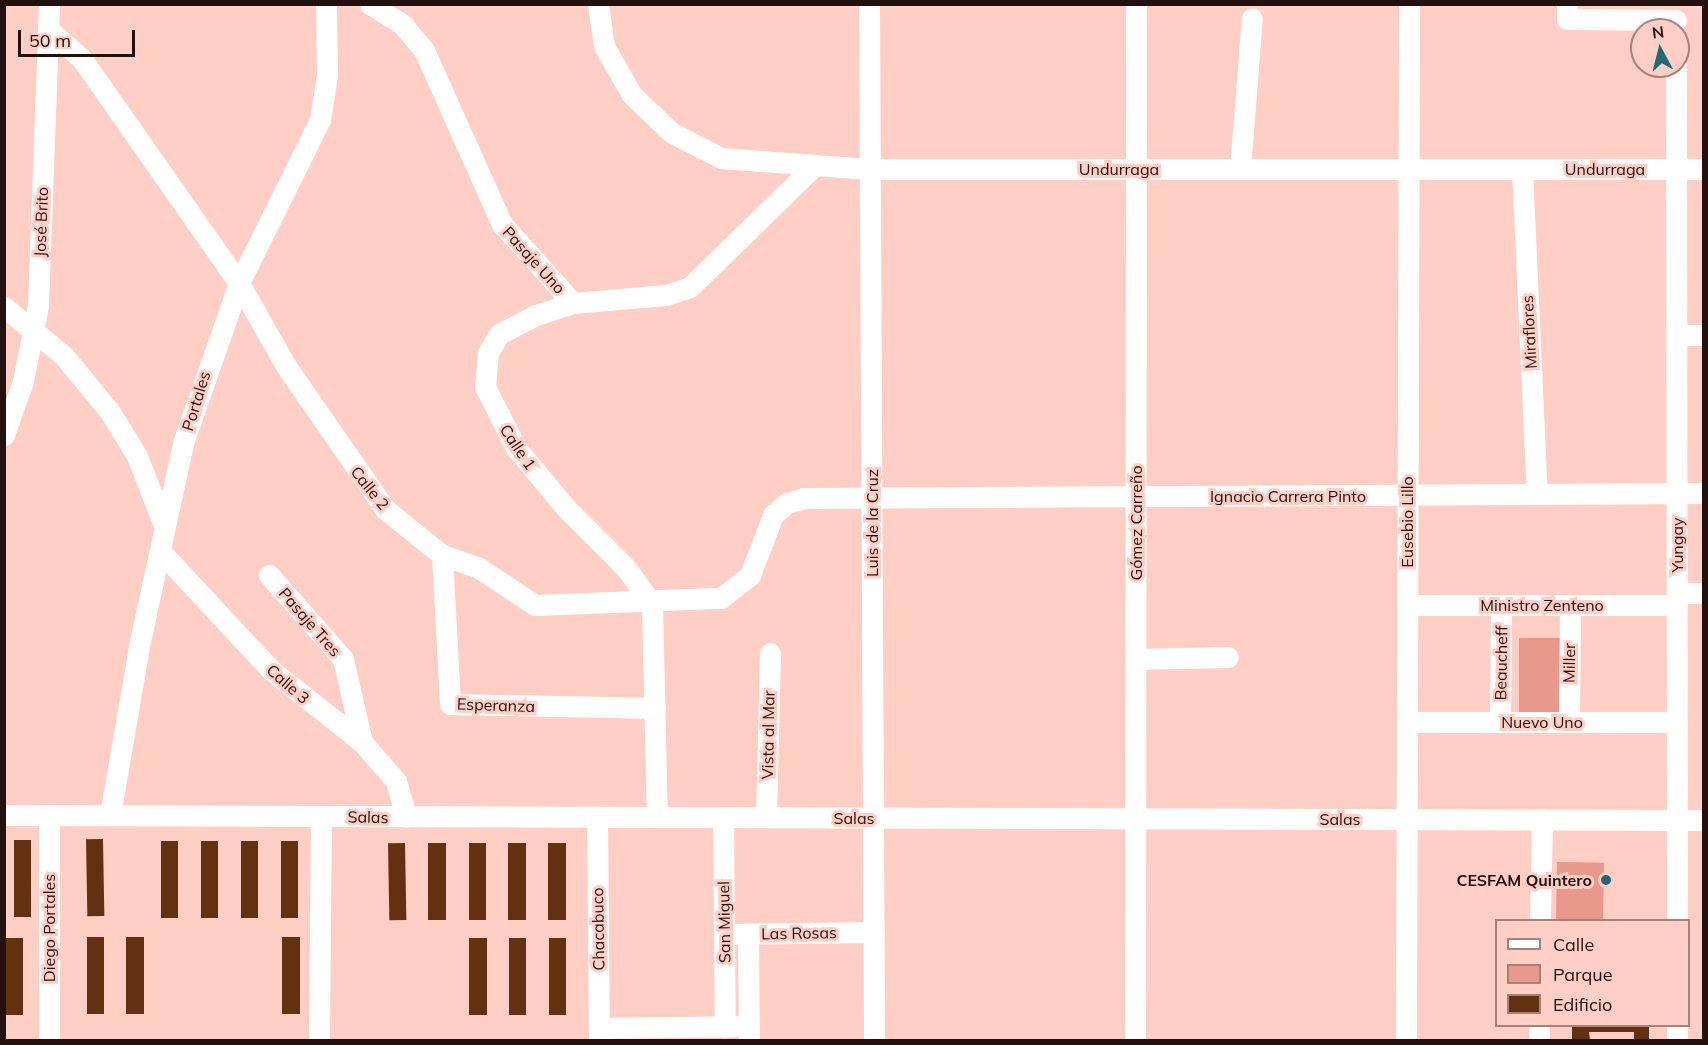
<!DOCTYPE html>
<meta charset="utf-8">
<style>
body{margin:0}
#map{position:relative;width:1708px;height:1045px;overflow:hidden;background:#ffcec4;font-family:Mulish,sans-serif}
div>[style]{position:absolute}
.green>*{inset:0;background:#e8998b;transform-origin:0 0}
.building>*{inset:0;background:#643110;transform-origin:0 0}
.minor>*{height:21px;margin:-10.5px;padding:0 10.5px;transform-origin:10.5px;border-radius:10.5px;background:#fff}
.dots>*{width:16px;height:16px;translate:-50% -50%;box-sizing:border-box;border:3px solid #ffcec4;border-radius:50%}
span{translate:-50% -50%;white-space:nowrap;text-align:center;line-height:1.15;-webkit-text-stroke:6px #ffcec4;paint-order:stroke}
.street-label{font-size:16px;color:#22110e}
.poi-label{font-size:16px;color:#22110e;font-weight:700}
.right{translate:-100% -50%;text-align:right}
.frame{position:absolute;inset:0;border:6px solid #22110e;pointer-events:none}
.legend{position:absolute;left:1495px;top:919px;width:195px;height:108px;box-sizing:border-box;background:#ffcec4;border:2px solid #a7827b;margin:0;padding:8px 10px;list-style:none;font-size:18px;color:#22110e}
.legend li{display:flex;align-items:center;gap:12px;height:30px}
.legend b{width:30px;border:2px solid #a7827b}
.north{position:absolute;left:1630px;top:18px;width:60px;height:60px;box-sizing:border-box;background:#ffcec4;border:2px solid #a7827b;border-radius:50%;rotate:353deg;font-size:16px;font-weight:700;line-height:24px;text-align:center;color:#22110e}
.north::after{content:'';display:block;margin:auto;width:21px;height:27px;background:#1f6974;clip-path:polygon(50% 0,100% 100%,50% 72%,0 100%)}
.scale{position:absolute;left:18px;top:30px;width:117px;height:27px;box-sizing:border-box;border:3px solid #22110e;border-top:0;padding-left:8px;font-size:18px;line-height:21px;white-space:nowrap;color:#22110e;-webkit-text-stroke:4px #ffcec4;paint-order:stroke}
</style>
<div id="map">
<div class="green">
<i style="left:1519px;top:638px;width:46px;height:74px"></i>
<i style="left:1557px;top:862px;width:47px;height:58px;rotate:1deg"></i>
</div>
<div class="building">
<i style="left:103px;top:839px;width:77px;height:17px;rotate:89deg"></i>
<i style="left:14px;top:840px;width:17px;height:77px"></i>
<i style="left:178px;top:841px;width:77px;height:17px;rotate:90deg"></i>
<i style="left:201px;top:841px;width:17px;height:77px"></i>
<i style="left:241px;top:841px;width:17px;height:77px"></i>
<i style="left:281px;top:841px;width:17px;height:77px"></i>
<i style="left:405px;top:843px;width:77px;height:17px;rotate:89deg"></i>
<i style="left:446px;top:843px;width:77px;height:18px;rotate:90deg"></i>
<i style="left:469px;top:843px;width:17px;height:77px"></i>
<i style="left:508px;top:843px;width:18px;height:77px"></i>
<i style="left:548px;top:843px;width:18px;height:77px"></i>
<i style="left:87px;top:937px;width:17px;height:77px"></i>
<i style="left:126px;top:937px;width:18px;height:77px"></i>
<i style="left:282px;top:937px;width:18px;height:77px"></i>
<i style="left:6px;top:938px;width:17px;height:77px"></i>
<i style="left:469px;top:938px;width:18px;height:77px"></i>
<i style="left:509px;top:938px;width:17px;height:77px"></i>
<i style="left:549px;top:938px;width:17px;height:77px"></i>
<i style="clip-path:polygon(1572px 1026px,1649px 1026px,1649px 1040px,1634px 1040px,1634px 1032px,1589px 1032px,1590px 1040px,1572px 1040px)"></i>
</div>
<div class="minor">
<i style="left:370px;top:4px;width:38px;rotate:32deg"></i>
<i style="left:402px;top:24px;width:34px;rotate:50deg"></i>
<i style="left:424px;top:50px;width:191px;rotate:65.9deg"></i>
<i style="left:502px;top:224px;width:106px;rotate:48.1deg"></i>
<i style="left:598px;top:4px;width:42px;rotate:81.9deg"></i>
<i style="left:604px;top:46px;width:56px;rotate:60.3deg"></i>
<i style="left:632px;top:95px;width:55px;rotate:43.5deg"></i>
<i style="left:672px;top:133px;width:55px;rotate:27deg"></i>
<i style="left:721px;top:158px;width:149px;rotate:4.2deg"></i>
<i style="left:870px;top:169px;width:834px"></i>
<i style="left:869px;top:4px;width:1036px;rotate:89.72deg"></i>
<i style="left:1567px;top:4px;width:15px;rotate:90deg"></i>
<i style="left:1567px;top:19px;width:109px;rotate:0.5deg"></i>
<i style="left:48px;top:29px;width:45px;rotate:41.4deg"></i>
<i style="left:82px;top:59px;width:274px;rotate:55deg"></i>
<i style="left:239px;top:283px;width:95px;rotate:60.5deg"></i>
<i style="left:286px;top:366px;width:174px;rotate:55.3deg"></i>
<i style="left:385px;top:509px;width:73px;rotate:38.9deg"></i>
<i style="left:442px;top:555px;width:39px;rotate:19deg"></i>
<i style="left:479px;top:568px;width:67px;rotate:33.5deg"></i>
<i style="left:535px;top:605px;width:186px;rotate:-2.2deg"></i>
<i style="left:721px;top:598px;width:37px;rotate:-38deg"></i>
<i style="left:750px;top:575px;width:64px;rotate:-69deg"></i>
<i style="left:773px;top:515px;width:18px;rotate:-41deg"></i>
<i style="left:787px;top:503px;width:18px;rotate:-16deg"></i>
<i style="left:804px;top:498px;width:900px;rotate:-0.32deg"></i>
<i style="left:1676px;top:66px;width:854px;rotate:89.93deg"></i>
<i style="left:1240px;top:169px;width:151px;rotate:-85.5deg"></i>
<i style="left:1522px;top:169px;width:325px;rotate:87.4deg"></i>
<i style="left:4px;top:307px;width:77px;rotate:39.2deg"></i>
<i style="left:64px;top:356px;width:72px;rotate:50.6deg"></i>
<i style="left:110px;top:412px;width:52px;rotate:58.5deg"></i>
<i style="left:137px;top:456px;width:75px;rotate:68.9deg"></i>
<i style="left:1677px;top:335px;width:27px"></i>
<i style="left:4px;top:435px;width:57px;rotate:-70.6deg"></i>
<i style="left:23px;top:381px;width:77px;rotate:-78.8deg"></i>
<i style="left:38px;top:305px;width:301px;rotate:-87.9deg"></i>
<i style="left:161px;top:552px;width:161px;rotate:47deg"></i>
<i style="left:271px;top:670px;width:116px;rotate:38.4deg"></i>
<i style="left:362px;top:742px;width:52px;rotate:48.9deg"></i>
<i style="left:396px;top:781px;width:37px;rotate:74deg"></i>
<i style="left:442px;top:555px;width:149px;rotate:86.9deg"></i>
<i style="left:450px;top:704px;width:205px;rotate:1.1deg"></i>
<i style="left:269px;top:575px;width:112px;rotate:48.6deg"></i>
<i style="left:343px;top:659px;width:85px;rotate:77.1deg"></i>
<i style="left:1677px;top:593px;width:27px"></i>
<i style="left:652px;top:604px;width:44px;rotate:-125.8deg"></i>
<i style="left:626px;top:568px;width:85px;rotate:-135deg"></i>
<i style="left:566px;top:508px;width:78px;rotate:-129.8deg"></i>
<i style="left:516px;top:448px;width:68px;rotate:-116.9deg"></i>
<i style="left:485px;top:387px;width:34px;rotate:-85deg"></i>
<i style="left:488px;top:353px;width:22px;rotate:-60deg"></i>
<i style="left:499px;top:334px;width:42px;rotate:-27.2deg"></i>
<i style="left:536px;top:315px;width:39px;rotate:-18deg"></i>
<i style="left:573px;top:303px;width:93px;rotate:-4.9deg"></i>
<i style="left:666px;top:295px;width:25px;rotate:-18deg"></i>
<i style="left:690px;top:287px;width:170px;rotate:-44.3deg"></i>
<i style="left:652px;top:604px;width:213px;rotate:88.7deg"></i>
<i style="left:1407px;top:605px;width:270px"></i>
<i style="left:1135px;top:659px;width:93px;rotate:-1.2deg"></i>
<i style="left:1407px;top:722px;width:270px"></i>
<i style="left:1500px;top:722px;width:117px;rotate:-89.5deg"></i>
<i style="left:1569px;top:722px;width:117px;rotate:-89.5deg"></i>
<i style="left:4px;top:815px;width:1700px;rotate:0.17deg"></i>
<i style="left:49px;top:815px;width:225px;rotate:90deg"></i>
<i style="left:110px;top:815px;width:177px;rotate:-80.2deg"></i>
<i style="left:140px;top:641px;width:206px;rotate:-77.7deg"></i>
<i style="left:184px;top:440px;width:166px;rotate:-70.7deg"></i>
<i style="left:239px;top:283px;width:182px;rotate:-63.6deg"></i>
<i style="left:320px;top:120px;width:46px;rotate:-81.2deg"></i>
<i style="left:327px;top:75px;width:71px;rotate:-90.8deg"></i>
<i style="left:597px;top:817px;width:223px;rotate:89.5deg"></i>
<i style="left:723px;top:817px;width:210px;rotate:89.5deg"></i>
<i style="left:766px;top:817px;width:164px;rotate:-88.6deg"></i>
<i style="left:1540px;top:920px;width:101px;rotate:-88.9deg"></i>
<i style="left:724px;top:934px;width:150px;rotate:-0.8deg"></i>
<i style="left:748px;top:934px;width:106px;rotate:89.5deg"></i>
<i style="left:1677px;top:1026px;width:14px;rotate:90deg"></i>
<i style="left:599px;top:1028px;width:150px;rotate:-0.8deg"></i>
<i style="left:319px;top:1040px;width:224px;rotate:-89.5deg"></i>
<i style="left:1135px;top:1040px;width:1036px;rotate:-89.94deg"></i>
<i style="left:1406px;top:1040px;width:1036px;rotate:-89.83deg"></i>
<i style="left:1539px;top:1040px;width:14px;rotate:-90deg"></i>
</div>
<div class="dots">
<i style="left:1606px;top:880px;background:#1f6974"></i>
</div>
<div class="street-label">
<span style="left:1119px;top:169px">Undurraga</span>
<span style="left:1605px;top:169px">Undurraga</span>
<span style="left:41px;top:222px;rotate:-88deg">José Brito</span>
<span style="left:534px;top:260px;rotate:48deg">Pasaje Uno</span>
<span style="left:1529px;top:332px;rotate:-93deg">Miraflores</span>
<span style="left:196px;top:401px;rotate:-73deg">Portales</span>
<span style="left:518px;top:447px;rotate:56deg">Calle 1</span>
<span style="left:370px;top:488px;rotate:51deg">Calle 2</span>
<span style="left:1288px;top:496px">Ignacio Carrera Pinto</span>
<span style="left:1407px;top:522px;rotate:-90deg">Eusebio Lillo</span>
<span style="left:872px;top:523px;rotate:-90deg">Luis de la Cruz</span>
<span style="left:1136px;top:523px;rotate:-90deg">Gómez Carreño</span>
<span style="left:1677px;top:545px;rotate:-90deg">Yungay</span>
<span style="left:1542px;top:605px">Ministro Zenteno</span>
<span style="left:310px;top:622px;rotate:49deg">Pasaje Tres</span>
<span style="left:1501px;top:663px;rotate:-89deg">Beaucheff</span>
<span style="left:1569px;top:663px;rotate:-89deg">Miller</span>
<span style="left:288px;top:684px;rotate:41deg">Calle 3</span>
<span style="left:496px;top:705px;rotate:2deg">Esperanza</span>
<span style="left:1542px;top:722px">Nuevo Uno</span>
<span style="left:768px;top:735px;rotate:-89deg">Vista al Mar</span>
<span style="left:368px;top:817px;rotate:1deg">Salas</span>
<span style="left:854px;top:818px">Salas</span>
<span style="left:1340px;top:819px">Salas</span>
<span style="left:724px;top:922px;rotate:-91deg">San Miguel</span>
<span style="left:49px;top:928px;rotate:-90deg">Diego Portales</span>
<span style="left:598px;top:929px;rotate:-91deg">Chacabuco</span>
<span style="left:799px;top:933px;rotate:-1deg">Las Rosas</span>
</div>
<div class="poi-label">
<span class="right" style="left:1592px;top:880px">CESFAM Quintero</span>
</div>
<div class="frame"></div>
<ul class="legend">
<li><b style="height:8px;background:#fff"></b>Calle</li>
<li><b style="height:16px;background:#e8998b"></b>Parque</li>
<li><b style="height:16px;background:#643110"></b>Edificio</li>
</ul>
<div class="north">N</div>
<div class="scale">50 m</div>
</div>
